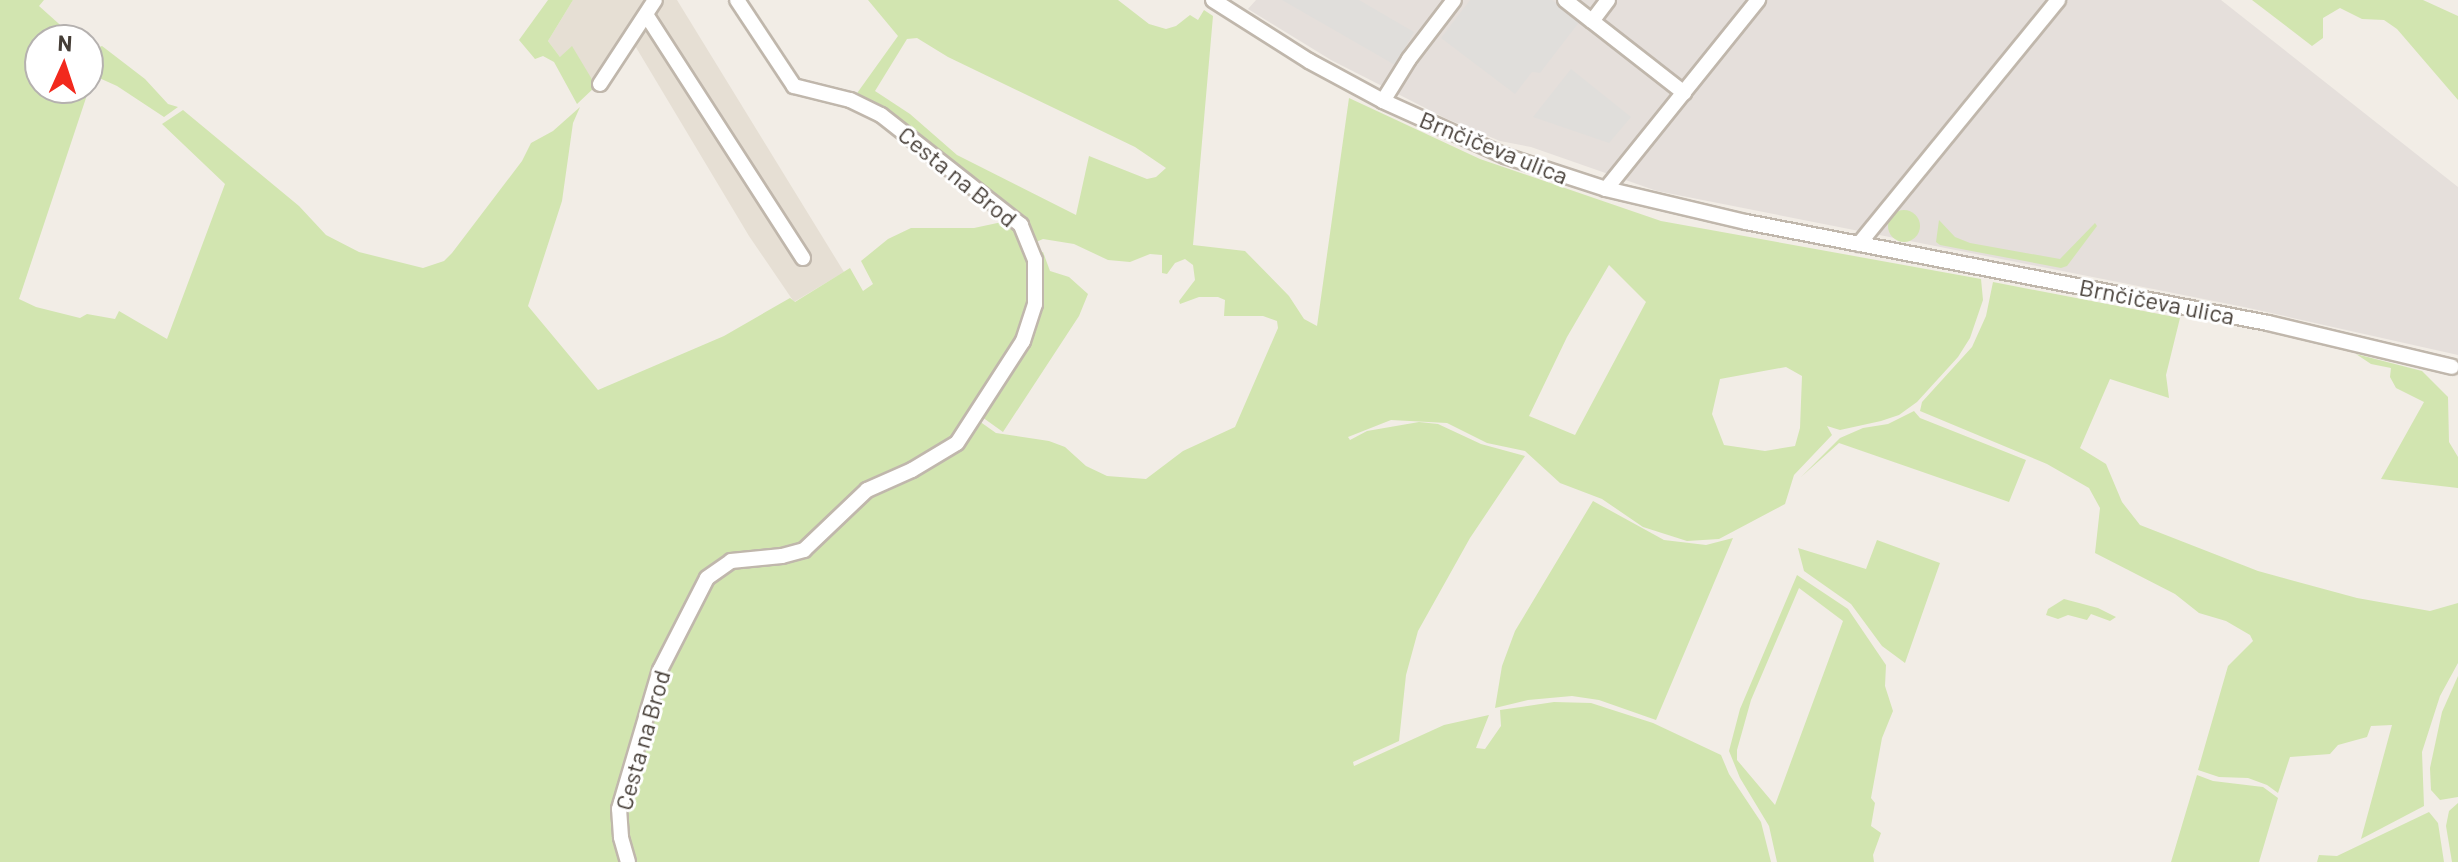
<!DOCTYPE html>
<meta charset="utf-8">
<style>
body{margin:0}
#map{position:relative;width:2458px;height:862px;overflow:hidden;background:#f2ede6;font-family:Barlow,sans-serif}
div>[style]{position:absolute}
.residential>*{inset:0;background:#e6dfd4}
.industrial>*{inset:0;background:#e5dfdb}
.green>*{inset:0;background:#d2e5b0}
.round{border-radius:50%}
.parking>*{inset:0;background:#e0dedb}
.roads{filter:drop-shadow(2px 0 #c0b7ac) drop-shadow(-2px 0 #c0b7ac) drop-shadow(0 2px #c0b7ac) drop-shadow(0 -2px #c0b7ac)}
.minor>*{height:14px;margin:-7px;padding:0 7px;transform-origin:7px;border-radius:7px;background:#fff}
span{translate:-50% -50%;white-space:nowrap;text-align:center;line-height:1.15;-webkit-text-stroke:6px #fff;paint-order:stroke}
.street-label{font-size:24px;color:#453d36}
.north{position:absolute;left:24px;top:24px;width:80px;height:80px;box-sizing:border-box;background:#fff;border:2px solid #b5b1af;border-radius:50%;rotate:3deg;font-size:22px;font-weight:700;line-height:32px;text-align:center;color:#453d36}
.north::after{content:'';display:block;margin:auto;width:28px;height:36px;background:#f2291d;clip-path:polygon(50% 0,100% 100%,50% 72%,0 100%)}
</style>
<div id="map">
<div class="residential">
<i style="clip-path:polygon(573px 0,677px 0,844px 272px,794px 302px,749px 236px,634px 44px,597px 91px,560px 57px,548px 41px)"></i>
</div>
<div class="industrial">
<i style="clip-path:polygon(1256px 0,2221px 0,2458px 187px,2458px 355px,2244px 307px,1657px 191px,1531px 147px,1500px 141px,1447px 119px,1331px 60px,1248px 9px)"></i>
</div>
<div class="green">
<i style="clip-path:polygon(0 0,44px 0,39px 6px,77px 40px,40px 40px,40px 88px,88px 88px,88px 51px,102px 46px,145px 79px,168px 104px,178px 107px,164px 117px,117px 86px,97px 77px,92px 80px,19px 299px,36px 307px,80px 318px,87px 314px,115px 319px,119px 311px,167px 339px,225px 184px,162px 124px,183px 110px,299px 206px,326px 235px,359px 252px,423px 268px,444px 261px,452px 253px,522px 161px,531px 143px,553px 131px,580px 107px,573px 123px,562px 201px,528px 306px,598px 390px,724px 336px,790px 298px,795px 302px,850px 268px,863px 291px,873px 284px,861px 261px,888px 239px,911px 228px,974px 228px,1002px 222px,986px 206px,1015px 223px,1033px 269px,1024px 332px,949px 444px,861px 489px,807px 544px,702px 577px,617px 801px,624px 862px,0 862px)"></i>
<i style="clip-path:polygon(548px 0,573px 0,548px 41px,560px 57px,572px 46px,596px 86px,577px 104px,554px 62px,543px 56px,535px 59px,519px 40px)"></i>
<i style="clip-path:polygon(evenodd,868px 0,1118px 0,1149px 24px,1166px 29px,1176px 26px,1190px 15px,1198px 20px,1204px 10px,1213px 16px,1193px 245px,1245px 251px,1289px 296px,1304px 319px,1317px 326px,1349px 98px,1480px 159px,1661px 221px,1981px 279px,1983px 300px,1970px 338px,1958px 357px,1917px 402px,1899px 415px,1881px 421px,1840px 430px,1827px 426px,1832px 435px,1794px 475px,1785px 504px,1719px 539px,1687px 541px,1643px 527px,1602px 499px,1560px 483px,1525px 451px,1487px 443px,1447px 423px,1391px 420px,1348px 437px,1350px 440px,1367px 431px,1419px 422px,1438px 424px,1481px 444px,1525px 456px,1470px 538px,1418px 631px,1406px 675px,1399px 741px,1353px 762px,1354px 766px,1444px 725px,1489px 715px,1476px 748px,1485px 749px,1501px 726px,1500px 710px,1554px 702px,1591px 703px,1653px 723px,1721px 755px,1729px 774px,1761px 822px,1771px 862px,632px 862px,622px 813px,666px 662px,688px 630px,704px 591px,729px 565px,778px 561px,979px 421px,996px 433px,1049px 441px,1065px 447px,1086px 466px,1107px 476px,1146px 479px,1183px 451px,1235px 427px,1278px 328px,1277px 321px,1263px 316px,1224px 316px,1225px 300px,1218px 297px,1199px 297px,1180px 304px,1179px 301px,1195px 280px,1193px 265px,1185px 259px,1175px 263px,1167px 274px,1162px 273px,1162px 255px,1150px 254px,1130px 262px,1108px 260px,1074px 244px,1043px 239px,1036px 242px,1028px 225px,855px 96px,898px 36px,868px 0,917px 38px,948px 57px,1135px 147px,1166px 168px,1156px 177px,1147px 179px,1089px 156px,1076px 215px,957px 155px,910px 114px,875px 91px,907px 39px,917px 38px,868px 0,1609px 265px,1646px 302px,1575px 435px,1529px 416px,1567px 337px,1609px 265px,868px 0,1786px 367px,1802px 376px,1800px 428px,1795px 446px,1765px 451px,1724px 445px,1712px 414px,1720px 379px,1786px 367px)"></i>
<i style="clip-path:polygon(2252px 0,2423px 0,2458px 16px,2458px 100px,2397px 29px,2384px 20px,2362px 19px,2340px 8px,2323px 18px,2323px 38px,2312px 46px)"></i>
<i class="round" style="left:1888px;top:210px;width:32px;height:32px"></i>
<i style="clip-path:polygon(1939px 220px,1955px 237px,1970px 243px,2060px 259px,2095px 223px,2097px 226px,2067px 266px,2061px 268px,1940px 245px,1936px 242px)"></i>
<i style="clip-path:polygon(1043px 252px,1050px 271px,1069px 277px,1088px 294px,1079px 316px,1003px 432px,982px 417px,1021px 353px,1037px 253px)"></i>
<i style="clip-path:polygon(1993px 282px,2180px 318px,2166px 375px,2169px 398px,2110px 379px,2080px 448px,2106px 464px,2122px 502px,2140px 525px,2258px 571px,2357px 598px,2430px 611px,2458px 603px,2458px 663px,2440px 696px,2422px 752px,2424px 806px,2361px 839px,2392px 725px,2371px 726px,2367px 737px,2338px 745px,2330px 754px,2290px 757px,2278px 793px,2267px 785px,2248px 778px,2219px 777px,2198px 770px,2228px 666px,2253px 641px,2250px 635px,2226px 621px,2199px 613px,2175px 594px,2095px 553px,2100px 508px,2089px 488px,2047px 464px,1920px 411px,1922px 402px,1972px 347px,1986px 316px)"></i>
<i style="clip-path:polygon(2356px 354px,2422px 371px,2448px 397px,2449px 442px,2458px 457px,2458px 488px,2381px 479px,2424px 402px,2396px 388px,2390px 377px,2391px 368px,2371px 364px)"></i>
<i style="clip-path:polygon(1914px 411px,1920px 418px,2026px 460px,2009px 502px,1839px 443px,1801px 477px,1840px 438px,1863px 428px,1888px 424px)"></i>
<i style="clip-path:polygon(1593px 501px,1664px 540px,1706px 545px,1733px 538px,1656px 720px,1599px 700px,1572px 696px,1528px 700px,1495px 708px,1502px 666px,1515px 631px)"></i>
<i style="clip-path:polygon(1877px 540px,1940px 563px,1905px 663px,1882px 646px,1851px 604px,1804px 571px,1798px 548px,1866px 569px)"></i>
<i style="clip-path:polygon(evenodd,1797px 575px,1848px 609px,1886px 665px,1885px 686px,1893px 711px,1882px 738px,1871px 798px,1875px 803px,1871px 826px,1881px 833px,1873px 855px,1874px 862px,1777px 862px,1769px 826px,1740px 778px,1729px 751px,1740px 709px,1797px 575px,1799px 588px,1843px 621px,1775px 805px,1737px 760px,1737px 750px,1751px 700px,1799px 588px)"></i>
<i style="clip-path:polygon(2064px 599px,2098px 608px,2116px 617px,2110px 621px,2091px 614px,2087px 620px,2068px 615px,2058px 619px,2046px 615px,2048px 609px)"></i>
<i style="clip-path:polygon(2458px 676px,2458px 797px,2440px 800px,2431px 790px,2430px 768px,2442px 712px)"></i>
<i style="clip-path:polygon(2197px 775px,2213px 781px,2263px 787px,2278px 798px,2259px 862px,2171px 862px)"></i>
<i style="clip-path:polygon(2458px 803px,2458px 862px,2452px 862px,2446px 826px,2449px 811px)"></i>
<i style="clip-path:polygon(2429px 812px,2438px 823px,2444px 862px,2317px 862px,2319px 855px,2337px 856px)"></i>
</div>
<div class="parking">
<i style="clip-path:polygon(1282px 0,1359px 0,1414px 32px,1395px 65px)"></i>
<i style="clip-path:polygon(1470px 0,1552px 0,1580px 21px,1540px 73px,1532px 72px,1515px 94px,1441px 38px)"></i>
<i style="clip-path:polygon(1571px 69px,1631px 117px,1609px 143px,1533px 117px)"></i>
</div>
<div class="roads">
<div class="minor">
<i style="left:1213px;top:0;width:114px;rotate:32.4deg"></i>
<i style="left:1309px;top:61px;width:84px;rotate:28.4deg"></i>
<i style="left:1383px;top:101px;width:134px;rotate:24.3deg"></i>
<i style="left:1505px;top:156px;width:106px;rotate:18.1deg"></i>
<i style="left:1606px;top:189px;width:144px;rotate:13.3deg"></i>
<i style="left:1746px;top:222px;width:532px;rotate:10.95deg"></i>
<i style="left:2268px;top:323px;width:189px;rotate:13.4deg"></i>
<i style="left:1565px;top:0;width:34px;rotate:38deg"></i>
<i style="left:1608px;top:0;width:26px;rotate:127deg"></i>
<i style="left:1592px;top:21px;width:117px;rotate:38deg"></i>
<i style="left:647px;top:16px;width:288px;rotate:57.2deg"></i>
<i style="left:600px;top:84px;width:100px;rotate:-56.8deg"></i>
<i style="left:1383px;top:101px;width:49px;rotate:-58.2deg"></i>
<i style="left:1409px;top:59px;width:74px;rotate:-52.7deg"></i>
<i style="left:1606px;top:189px;width:243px;rotate:-51.2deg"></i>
<i style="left:1859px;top:244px;width:315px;rotate:-50.8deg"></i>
<i style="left:628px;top:862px;width:26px;rotate:-106deg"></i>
<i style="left:621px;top:837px;width:28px;rotate:-94deg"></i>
<i style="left:619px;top:809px;width:145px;rotate:-73.6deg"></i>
<i style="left:660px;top:670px;width:103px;rotate:-62.9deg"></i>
<i style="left:707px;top:578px;width:29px;rotate:-35deg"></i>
<i style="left:731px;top:561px;width:51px;rotate:-5.6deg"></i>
<i style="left:782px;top:556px;width:23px;rotate:-15deg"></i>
<i style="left:804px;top:550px;width:87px;rotate:-43.6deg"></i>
<i style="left:867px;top:490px;width:49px;rotate:-24deg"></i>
<i style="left:912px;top:470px;width:52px;rotate:-31deg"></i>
<i style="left:957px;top:443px;width:121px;rotate:-57.1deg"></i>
<i style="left:1023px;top:341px;width:39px;rotate:-72deg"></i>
<i style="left:1035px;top:304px;width:44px;rotate:-90deg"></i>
<i style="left:1035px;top:260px;width:38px;rotate:-112deg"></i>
<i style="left:1021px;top:225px;width:178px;rotate:-141.8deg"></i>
<i style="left:881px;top:115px;width:34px;rotate:-154deg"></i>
<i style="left:850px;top:100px;width:58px;rotate:-166deg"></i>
<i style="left:794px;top:86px;width:103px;rotate:-123.5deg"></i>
</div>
</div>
<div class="street-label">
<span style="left:1494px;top:147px;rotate:22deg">Brnčičeva ulica</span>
<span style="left:958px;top:176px;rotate:39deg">Cesta na Brod</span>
<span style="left:2157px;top:301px;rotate:11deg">Brnčičeva ulica</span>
<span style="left:642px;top:740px;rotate:-74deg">Cesta na Brod</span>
</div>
<div class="north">N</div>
</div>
